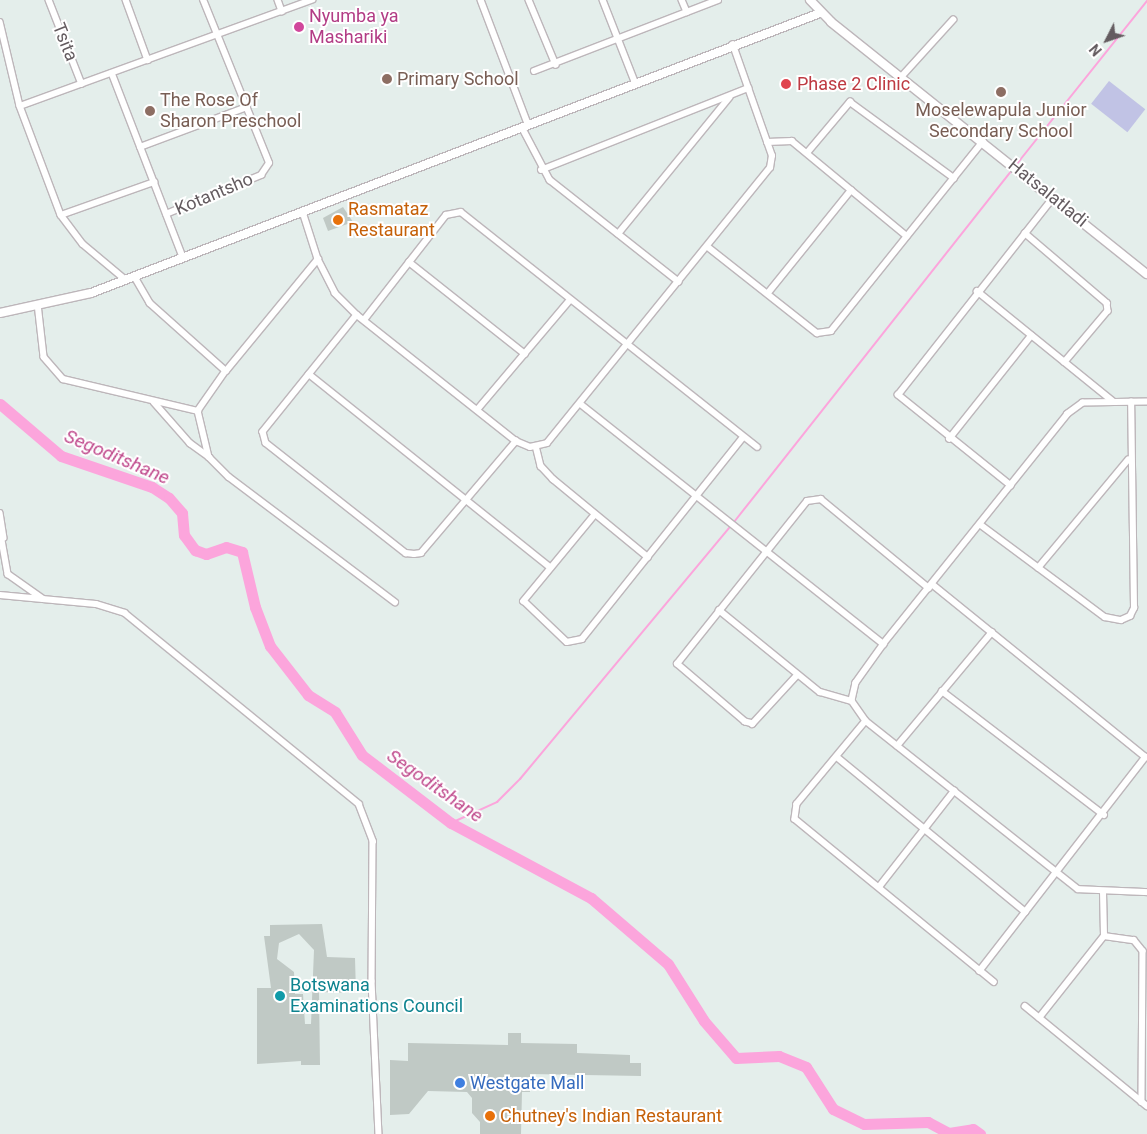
<!DOCTYPE html>
<style>
body{margin:0}
#map{position:relative;width:1147px;height:1134px;overflow:hidden;background:#e4eeeb;font-family:Roboto,sans-serif}
div>[style]{position:absolute}
.green>*{inset:0;background:#c1c3e5;transform-origin:0 0}
.stream>*{height:2px;margin:-1px;padding:0 1px;transform-origin:1px;border-radius:1px;background:#fca5dc}
.river>*{height:11px;margin:-5.5px;padding:0 5.5px;transform-origin:5.5px;border-radius:5.5px;background:#fca5dc}
.building>*{inset:0;background:#c0c9c5}
.roads{filter:drop-shadow(1px 0 #bdb6ba) drop-shadow(-1px 0 #bdb6ba) drop-shadow(0 1px #bdb6ba) drop-shadow(0 -1px #bdb6ba)}
.minor>*{height:5.5px;margin:-2.75px;padding:0 2.75px;transform-origin:2.75px;border-radius:2.75px;background:#fff}
.tertiary>*{height:8px;margin:-4px;padding:0 4px;transform-origin:4px;border-radius:4px;background:#fff}
.dots>*{width:14px;height:14px;translate:-50% -50%;box-sizing:border-box;border:2px solid #fff;border-radius:50%}
span{translate:-50% -50%;white-space:nowrap;text-align:center;line-height:1.15;-webkit-text-stroke:4px #fff;paint-order:stroke}
.hotel-label{font-size:18px;color:#b23c85}
.left{translate:0 -50%;text-align:left}
.street-label{font-size:18px;color:#645c60}
.education-label{font-size:18px;color:#785e54}
.health-label{font-size:18px;color:#be3a42}
.food-label{font-size:18px;color:#c56008}
.culture-label{font-size:18px;color:#0d838f}
.shop-label{font-size:18px;color:#366cbe}
.water-label{font-size:19px;color:#bf488b;font-style:italic}
.north{position:absolute;left:1082px;top:15px;width:50px;height:50px;-webkit-text-stroke:4px #fff;paint-order:stroke;rotate:229deg;font-size:14px;font-weight:700;line-height:20px;text-align:center;color:#645c60}
.north::after{content:'';display:block;margin:auto;width:18px;height:22px;background:#645c60;clip-path:polygon(50% 0,100% 100%,50% 72%,0 100%)}
</style>
<div id="map">
<div class="green">
<i style="left:1109px;top:81px;width:46px;height:29px;rotate:38deg"></i>
</div>
<div class="stream">
<i style="left:1016px;top:165px;width:210px;rotate:-51.4deg"></i>
<i style="left:734px;top:522px;width:450px;rotate:-51.7deg"></i>
<i style="left:451px;top:823px;width:51px;rotate:-24.5deg"></i>
<i style="left:497px;top:802px;width:33px;rotate:-45deg"></i>
<i style="left:520px;top:779px;width:329px;rotate:-50.2deg"></i>
</div>
<div class="river">
<i style="left:0;top:404px;width:80px;rotate:40.4deg"></i>
<i style="left:61px;top:456px;width:96px;rotate:18.8deg"></i>
<i style="left:152px;top:487px;width:20px;rotate:33deg"></i>
<i style="left:169px;top:498px;width:20px;rotate:49deg"></i>
<i style="left:182px;top:513px;width:22px;rotate:85deg"></i>
<i style="left:184px;top:535px;width:19px;rotate:54deg"></i>
<i style="left:195px;top:550px;width:12px;rotate:20deg"></i>
<i style="left:206px;top:554px;width:21px;rotate:-19deg"></i>
<i style="left:226px;top:547px;width:17px;rotate:17deg"></i>
<i style="left:242px;top:552px;width:57px;rotate:76.7deg"></i>
<i style="left:255px;top:607px;width:42px;rotate:69deg"></i>
<i style="left:270px;top:646px;width:62px;rotate:52.2deg"></i>
<i style="left:308px;top:695px;width:32px;rotate:32deg"></i>
<i style="left:335px;top:712px;width:51px;rotate:57.9deg"></i>
<i style="left:362px;top:755px;width:112px;rotate:37.4deg"></i>
<i style="left:451px;top:823px;width:159px;rotate:28.2deg"></i>
<i style="left:591px;top:898px;width:101px;rotate:40.6deg"></i>
<i style="left:668px;top:964px;width:67px;rotate:57.7deg"></i>
<i style="left:704px;top:1021px;width:49px;rotate:49.1deg"></i>
<i style="left:736px;top:1058px;width:43px;rotate:-2.7deg"></i>
<i style="left:779px;top:1056px;width:29px;rotate:22deg"></i>
<i style="left:806px;top:1067px;width:50px;rotate:57.3deg"></i>
<i style="left:833px;top:1109px;width:34px;rotate:26deg"></i>
<i style="left:864px;top:1124px;width:64px;rotate:-1.8deg"></i>
<i style="left:928px;top:1122px;width:24px;rotate:28deg"></i>
<i style="left:949px;top:1133px;width:24px;rotate:-9deg"></i>
<i style="left:973px;top:1129px;width:9px;rotate:36deg"></i>
</div>
<div class="building">
<i style="clip-path:polygon(343px 207px,353px 222px,328px 231px,323px 218px)"></i>
<i style="clip-path:polygon(evenodd,322px 924px,327px 957px,355px 958px,356px 993px,319px 992px,320px 1065px,301px 1065px,301px 1061px,257px 1064px,257px 988px,271px 988px,264px 936px,270px 936px,270px 925px,322px 924px,299px 934px,314px 950px,311px 1024px,305px 1024px,303px 994px,295px 994px,294px 972px,277px 959px,279px 943px,299px 934px)"></i>
<i style="clip-path:polygon(508px 1033px,521px 1033px,521px 1043px,577px 1044px,577px 1053px,630px 1055px,630px 1063px,641px 1063px,641px 1076px,530px 1074px,530px 1092px,522px 1092px,521px 1134px,480px 1134px,480px 1122px,472px 1113px,472px 1098px,467px 1092px,428px 1091px,409px 1114px,390px 1115px,390px 1060px,408px 1061px,408px 1043px,508px 1045px)"></i>
</div>
<div class="roads">
<div class="minor">
<i style="left:49px;top:0;width:90px;rotate:68.6deg"></i>
<i style="left:126px;top:0;width:64px;rotate:69.9deg"></i>
<i style="left:278px;top:0;width:12px;rotate:70deg"></i>
<i style="left:481px;top:0;width:133px;rotate:69.2deg"></i>
<i style="left:529px;top:0;width:70px;rotate:67.4deg"></i>
<i style="left:603px;top:0;width:90px;rotate:68.6deg"></i>
<i style="left:682px;top:0;width:13px;rotate:67deg"></i>
<i style="left:0;top:22px;width:86px;rotate:76.6deg"></i>
<i style="left:20px;top:106px;width:116px;rotate:69.4deg"></i>
<i style="left:61px;top:215px;width:36px;rotate:53deg"></i>
<i style="left:83px;top:244px;width:56px;rotate:39.9deg"></i>
<i style="left:534px;top:71px;width:197px;rotate:-21.1deg"></i>
<i style="left:112px;top:73px;width:197px;rotate:68.9deg"></i>
<i style="left:902px;top:76px;width:76px;rotate:-47.7deg"></i>
<i style="left:20px;top:106px;width:311px;rotate:-20deg"></i>
<i style="left:522px;top:127px;width:60px;rotate:62.2deg"></i>
<i style="left:550px;top:180px;width:164px;rotate:38.3deg"></i>
<i style="left:767px;top:142px;width:25px;rotate:-2deg"></i>
<i style="left:792px;top:141px;width:149px;rotate:39.6deg"></i>
<i style="left:140px;top:147px;width:114px;rotate:-20.5deg"></i>
<i style="left:807px;top:153px;width:67px;rotate:-49.9deg"></i>
<i style="left:850px;top:102px;width:129px;rotate:36.2deg"></i>
<i style="left:541px;top:170px;width:223px;rotate:-21.6deg"></i>
<i style="left:303px;top:212px;width:49px;rotate:72.3deg"></i>
<i style="left:318px;top:259px;width:38px;rotate:63deg"></i>
<i style="left:335px;top:293px;width:31px;rotate:45deg"></i>
<i style="left:357px;top:315px;width:203px;rotate:38.4deg"></i>
<i style="left:516px;top:441px;width:15px;rotate:23deg"></i>
<i style="left:530px;top:447px;width:17px;rotate:-13deg"></i>
<i style="left:547px;top:443px;width:354px;rotate:-51deg"></i>
<i style="left:770px;top:168px;width:12px;rotate:-81deg"></i>
<i style="left:772px;top:156px;width:118px;rotate:-109.4deg"></i>
<i style="left:166px;top:214px;width:103px;rotate:-22.3deg"></i>
<i style="left:261px;top:175px;width:14px;rotate:-56deg"></i>
<i style="left:269px;top:163px;width:176px;rotate:-112deg"></i>
<i style="left:61px;top:215px;width:99px;rotate:-19.5deg"></i>
<i style="left:1025px;top:233px;width:108px;rotate:40.5deg"></i>
<i style="left:1107px;top:303px;width:8px;rotate:83deg"></i>
<i style="left:1108px;top:311px;width:67px;rotate:130.1deg"></i>
<i style="left:618px;top:234px;width:176px;rotate:-50.8deg"></i>
<i style="left:708px;top:247px;width:139px;rotate:38.3deg"></i>
<i style="left:817px;top:333px;width:14px;rotate:-8deg"></i>
<i style="left:831px;top:331px;width:243px;rotate:-51.3deg"></i>
<i style="left:409px;top:262px;width:148px;rotate:38.4deg"></i>
<i style="left:135px;top:277px;width:30px;rotate:60deg"></i>
<i style="left:150px;top:303px;width:102px;rotate:41.8deg"></i>
<i style="left:226px;top:371px;width:145px;rotate:-50.6deg"></i>
<i style="left:977px;top:291px;width:175px;rotate:39deg"></i>
<i style="left:768px;top:293px;width:132px;rotate:-51.1deg"></i>
<i style="left:38px;top:304px;width:53px;rotate:83.5deg"></i>
<i style="left:44px;top:357px;width:29px;rotate:49deg"></i>
<i style="left:63px;top:379px;width:139px;rotate:13.3deg"></i>
<i style="left:357px;top:315px;width:150px;rotate:128.8deg"></i>
<i style="left:263px;top:432px;width:11px;rotate:75deg"></i>
<i style="left:266px;top:443px;width:178px;rotate:38.2deg"></i>
<i style="left:406px;top:553px;width:8px;rotate:7deg"></i>
<i style="left:414px;top:554px;width:7px;rotate:-8deg"></i>
<i style="left:421px;top:553px;width:147px;rotate:-49.7deg"></i>
<i style="left:364px;top:320px;width:133px;rotate:-52deg"></i>
<i style="left:446px;top:215px;width:15px;rotate:-11deg"></i>
<i style="left:461px;top:212px;width:378px;rotate:38.4deg"></i>
<i style="left:226px;top:371px;width:49px;rotate:125deg"></i>
<i style="left:198px;top:411px;width:47px;rotate:76.6deg"></i>
<i style="left:209px;top:457px;width:28px;rotate:45deg"></i>
<i style="left:229px;top:477px;width:208px;rotate:37deg"></i>
<i style="left:309px;top:374px;width:309px;rotate:38.7deg"></i>
<i style="left:154px;top:402px;width:55px;rotate:48.7deg"></i>
<i style="left:190px;top:443px;width:24px;rotate:36deg"></i>
<i style="left:1147px;top:402px;width:64px;rotate:179.1deg"></i>
<i style="left:1083px;top:403px;width:19px;rotate:144deg"></i>
<i style="left:1068px;top:414px;width:295px;rotate:128.7deg"></i>
<i style="left:884px;top:644px;width:48px;rotate:125.7deg"></i>
<i style="left:856px;top:683px;width:18px;rotate:103deg"></i>
<i style="left:852px;top:701px;width:24px;rotate:55deg"></i>
<i style="left:866px;top:721px;width:270px;rotate:38.4deg"></i>
<i style="left:1078px;top:889px;width:69px;rotate:2.5deg"></i>
<i style="left:582px;top:405px;width:385px;rotate:38.4deg"></i>
<i style="left:477px;top:410px;width:144px;rotate:-49.8deg"></i>
<i style="left:949px;top:439px;width:132px;rotate:-51.5deg"></i>
<i style="left:536px;top:446px;width:21px;rotate:76deg"></i>
<i style="left:541px;top:466px;width:18px;rotate:47deg"></i>
<i style="left:553px;top:479px;width:123px;rotate:39.4deg"></i>
<i style="left:1011px;top:486px;width:145px;rotate:-141.2deg"></i>
<i style="left:898px;top:395px;width:252px;rotate:-51.8deg"></i>
<i style="left:0;top:513px;width:25px;rotate:81deg"></i>
<i style="left:595px;top:515px;width:112px;rotate:129.5deg"></i>
<i style="left:524px;top:601px;width:59px;rotate:43.6deg"></i>
<i style="left:567px;top:642px;width:15px;rotate:-11deg"></i>
<i style="left:582px;top:639px;width:258px;rotate:-51.4deg"></i>
<i style="left:981px;top:525px;width:154px;rotate:36.6deg"></i>
<i style="left:1105px;top:617px;width:16px;rotate:11deg"></i>
<i style="left:1121px;top:620px;width:10px;rotate:-24deg"></i>
<i style="left:1130px;top:616px;width:9px;rotate:-63deg"></i>
<i style="left:1134px;top:608px;width:206px;rotate:-90.8deg"></i>
<i style="left:0;top:529px;width:46px;rotate:79.9deg"></i>
<i style="left:8px;top:574px;width:42px;rotate:35.2deg"></i>
<i style="left:1038px;top:568px;width:141px;rotate:-50.2deg"></i>
<i style="left:932px;top:584px;width:275px;rotate:39deg"></i>
<i style="left:1146px;top:757px;width:271px;rotate:127.8deg"></i>
<i style="left:0;top:595px;width:96px;rotate:5.4deg"></i>
<i style="left:96px;top:604px;width:30px;rotate:17deg"></i>
<i style="left:125px;top:613px;width:302px;rotate:39.2deg"></i>
<i style="left:359px;top:804px;width:40px;rotate:69deg"></i>
<i style="left:373px;top:841px;width:140px;rotate:90.4deg"></i>
<i style="left:372px;top:981px;width:153px;rotate:87.4deg"></i>
<i style="left:719px;top:610px;width:130px;rotate:39.1deg"></i>
<i style="left:820px;top:692px;width:33px;rotate:16deg"></i>
<i style="left:798px;top:675px;width:67px;rotate:132.6deg"></i>
<i style="left:753px;top:724px;width:8px;rotate:-166deg"></i>
<i style="left:745px;top:722px;width:89px;rotate:-139.5deg"></i>
<i style="left:677px;top:664px;width:208px;rotate:-51.4deg"></i>
<i style="left:807px;top:501px;width:14px;rotate:-8deg"></i>
<i style="left:821px;top:499px;width:140px;rotate:39.5deg"></i>
<i style="left:942px;top:691px;width:204px;rotate:37.4deg"></i>
<i style="left:866px;top:721px;width:108px;rotate:129.7deg"></i>
<i style="left:797px;top:804px;width:15px;rotate:98deg"></i>
<i style="left:795px;top:819px;width:257px;rotate:39.3deg"></i>
<i style="left:897px;top:746px;width:148px;rotate:-50.2deg"></i>
<i style="left:837px;top:757px;width:244px;rotate:39.4deg"></i>
<i style="left:879px;top:887px;width:122px;rotate:-52deg"></i>
<i style="left:1104px;top:936px;width:30px;rotate:8deg"></i>
<i style="left:1134px;top:940px;width:14px;rotate:51deg"></i>
<i style="left:1143px;top:951px;width:151px;rotate:90.4deg"></i>
<i style="left:1025px;top:1006px;width:158px;rotate:39.3deg"></i>
<i style="left:1039px;top:1018px;width:105px;rotate:-51.6deg"></i>
<i style="left:1104px;top:936px;width:43px;rotate:-91.3deg"></i>
</div>
<div class="tertiary">
<i style="left:810px;top:0;width:30px;rotate:46deg"></i>
<i style="left:831px;top:22px;width:404px;rotate:38.6deg"></i>
<i style="left:0;top:313px;width:93px;rotate:-12.4deg"></i>
<i style="left:91px;top:293px;width:781px;rotate:-21.01deg"></i>
</div>
</div>
<div class="dots">
<i style="left:299px;top:27px;background:#d1479c"></i>
<i style="left:387px;top:79px;background:#8d6e63"></i>
<i style="left:786px;top:84px;background:#e0444e"></i>
<i style="left:1001px;top:92px;background:#8d6e63"></i>
<i style="left:150px;top:111px;background:#8d6e63"></i>
<i style="left:338px;top:220px;background:#e8710a"></i>
<i style="left:280px;top:996px;background:#0f9aa8"></i>
<i style="left:460px;top:1083px;background:#3f7fe0"></i>
<i style="left:490px;top:1116px;background:#e8710a"></i>
</div>
<div class="hotel-label">
<span class="left" style="left:309px;top:27px">Nyumba ya<br>Mashariki</span>
</div>
<div class="street-label">
<span style="left:65px;top:42px;rotate:68deg">Tsita</span>
<span style="left:1048px;top:193px;rotate:39deg">Hatsalatladi</span>
<span style="left:214px;top:194px;rotate:-23deg">Kotantsho</span>
</div>
<div class="education-label">
<span class="left" style="left:397px;top:79px">Primary School</span>
<span class="left" style="left:160px;top:111px">The Rose Of<br>Sharon Preschool</span>
<span style="left:1001px;top:121px">Moselewapula Junior<br>Secondary School</span>
</div>
<div class="health-label">
<span class="left" style="left:797px;top:84px">Phase 2 Clinic</span>
</div>
<div class="food-label">
<span class="left" style="left:348px;top:220px">Rasmataz<br>Restaurant</span>
<span class="left" style="left:500px;top:1116px">Chutney's Indian Restaurant</span>
</div>
<div class="culture-label">
<span class="left" style="left:290px;top:996px">Botswana<br>Examinations Council</span>
</div>
<div class="shop-label">
<span class="left" style="left:470px;top:1083px">Westgate Mall</span>
</div>
<div class="water-label">
<span style="left:117px;top:457px;rotate:23deg">Segoditshane</span>
<span style="left:435px;top:786px;rotate:35deg">Segoditshane</span>
</div>
<div class="north">N</div>
</div>
